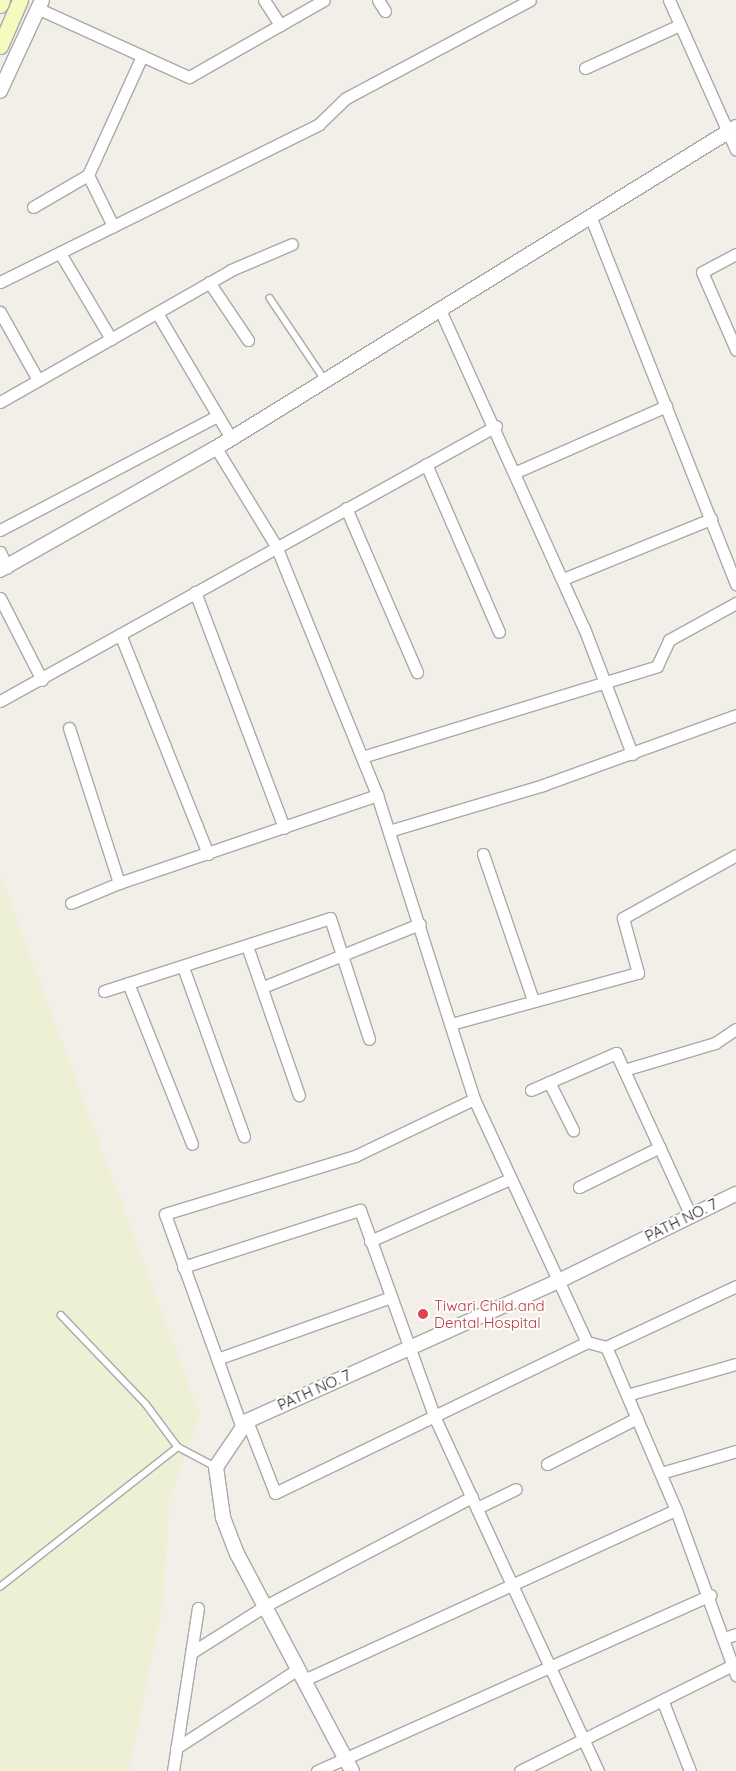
<!DOCTYPE html>
<style>
body{margin:0}
#map{position:relative;width:736px;height:1771px;overflow:hidden;background:#f2efe9;font-family:Quicksand,sans-serif}
div>[style]{position:absolute}
.farmland>*{inset:0;background:#eef0d5}
.roads{filter:drop-shadow(1px 0 #a9a9a9) drop-shadow(-1px 0 #a9a9a9) drop-shadow(0 1px #a9a9a9) drop-shadow(0 -1px #a9a9a9)}
.service>*{height:5.5px;margin:-2.75px;padding:0 2.75px;transform-origin:2.75px;border-radius:2.75px;background:#fff}
.minor>*{height:11px;margin:-5.5px;padding:0 5.5px;transform-origin:5.5px;border-radius:5.5px;background:#fff}
.tertiary>*{height:14px;margin:-7px;padding:0 7px;transform-origin:7px;border-radius:7px;background:#fff}
.secondary>*{height:15px;margin:-7.5px;padding:0 7.5px;transform-origin:7.5px;border-radius:7.5px;background:#f7fabf}
.dots>*{width:14px;height:14px;translate:-50% -50%;box-sizing:border-box;border:2px solid #fff;border-radius:50%}
span{translate:-50% -50%;white-space:nowrap;text-align:center;line-height:1.15;-webkit-text-stroke:4px #fff;paint-order:stroke}
.street-label{font-size:15px;color:#222}
.health-label{font-size:15px;color:#be3a42}
.left{translate:0 -50%;text-align:left}
</style>
<div id="map">
<div class="farmland">
<i style="clip-path:polygon(0 874px,200px 1415px,169px 1500px,164px 1598px,129px 1771px,0 1771px)"></i>
</div>
<div class="roads">
<div class="service">
<i style="left:270px;top:298px;width:99px;rotate:56.1deg"></i>
<i style="left:61px;top:1315px;width:123px;rotate:46.3deg"></i>
<i style="left:146px;top:1404px;width:54px;rotate:53.3deg"></i>
<i style="left:178px;top:1447px;width:43px;rotate:27.8deg"></i>
<i style="left:0;top:1587px;width:226px;rotate:-38.2deg"></i>
</div>
<div class="minor">
<i style="left:264px;top:0;width:30px;rotate:57deg"></i>
<i style="left:378px;top:0;width:13px;rotate:58deg"></i>
<i style="left:669px;top:0;width:164px;rotate:65.9deg"></i>
<i style="left:39px;top:9px;width:165px;rotate:24.4deg"></i>
<i style="left:189px;top:77px;width:155px;rotate:-29.7deg"></i>
<i style="left:585px;top:68px;width:104px;rotate:-24.4deg"></i>
<i style="left:88px;top:175px;width:57px;rotate:63.9deg"></i>
<i style="left:33px;top:207px;width:64px;rotate:-30.2deg"></i>
<i style="left:88px;top:175px;width:131px;rotate:-65.6deg"></i>
<i style="left:591px;top:218px;width:394px;rotate:68.4deg"></i>
<i style="left:60px;top:253px;width:100px;rotate:59.3deg"></i>
<i style="left:736px;top:254px;width:38px;rotate:152deg"></i>
<i style="left:702px;top:272px;width:85px;rotate:66.4deg"></i>
<i style="left:0;top:282px;width:356px;rotate:-26.3deg"></i>
<i style="left:319px;top:124px;width:37px;rotate:-44deg"></i>
<i style="left:346px;top:98px;width:208px;rotate:-28deg"></i>
<i style="left:209px;top:282px;width:70px;rotate:56.1deg"></i>
<i style="left:0;top:312px;width:78px;rotate:60.8deg"></i>
<i style="left:441px;top:312px;width:347px;rotate:65.7deg"></i>
<i style="left:584px;top:628px;width:135px;rotate:69.1deg"></i>
<i style="left:157px;top:313px;width:145px;rotate:59.4deg"></i>
<i style="left:0;top:402px;width:266px;rotate:-29.7deg"></i>
<i style="left:231px;top:270px;width:66px;rotate:-23.1deg"></i>
<i style="left:216px;top:448px;width:115px;rotate:58.5deg"></i>
<i style="left:276px;top:546px;width:269px;rotate:67.9deg"></i>
<i style="left:377px;top:795px;width:319px;rotate:72.3deg"></i>
<i style="left:474px;top:1099px;width:268px;rotate:65.1deg"></i>
<i style="left:587px;top:1342px;width:20px;rotate:15deg"></i>
<i style="left:606px;top:1347px;width:17px;rotate:66deg"></i>
<i style="left:613px;top:1363px;width:160px;rotate:66.8deg"></i>
<i style="left:676px;top:1510px;width:176px;rotate:70deg"></i>
<i style="left:426px;top:464px;width:183px;rotate:66.5deg"></i>
<i style="left:516px;top:472px;width:164px;rotate:-23.7deg"></i>
<i style="left:346px;top:508px;width:179px;rotate:66.6deg"></i>
<i style="left:0;top:530px;width:245px;rotate:-27.7deg"></i>
<i style="left:0;top:552px;width:17px;rotate:65deg"></i>
<i style="left:563px;top:579px;width:160px;rotate:-22.1deg"></i>
<i style="left:195px;top:592px;width:252px;rotate:69.3deg"></i>
<i style="left:0;top:598px;width:92px;rotate:62.9deg"></i>
<i style="left:120px;top:634px;width:237px;rotate:68.2deg"></i>
<i style="left:0;top:701px;width:567px;rotate:-29.01deg"></i>
<i style="left:69px;top:728px;width:163px;rotate:72.1deg"></i>
<i style="left:119px;top:883px;width:273px;rotate:-18.8deg"></i>
<i style="left:362px;top:757px;width:309px;rotate:-17.1deg"></i>
<i style="left:657px;top:666px;width:29px;rotate:-65deg"></i>
<i style="left:669px;top:640px;width:77px;rotate:-28.9deg"></i>
<i style="left:389px;top:831px;width:161px;rotate:-16.6deg"></i>
<i style="left:543px;top:785px;width:205px;rotate:-19.9deg"></i>
<i style="left:483px;top:854px;width:154px;rotate:71.1deg"></i>
<i style="left:71px;top:903px;width:52px;rotate:-22.6deg"></i>
<i style="left:247px;top:946px;width:158px;rotate:70.8deg"></i>
<i style="left:183px;top:967px;width:180px;rotate:70.2deg"></i>
<i style="left:128px;top:983px;width:173px;rotate:68.3deg"></i>
<i style="left:263px;top:987px;width:169px;rotate:-21.9deg"></i>
<i style="left:104px;top:991px;width:237px;rotate:-17.9deg"></i>
<i style="left:330px;top:918px;width:127px;rotate:72.1deg"></i>
<i style="left:451px;top:1024px;width:194px;rotate:-15.3deg"></i>
<i style="left:638px;top:973px;width:57px;rotate:-105.3deg"></i>
<i style="left:623px;top:918px;width:129px;rotate:-29.1deg"></i>
<i style="left:624px;top:1070px;width:95px;rotate:-16.5deg"></i>
<i style="left:715px;top:1043px;width:25px;rotate:-34deg"></i>
<i style="left:549px;top:1082px;width:54px;rotate:63.4deg"></i>
<i style="left:531px;top:1090px;width:93px;rotate:-23.5deg"></i>
<i style="left:616px;top:1053px;width:177px;rotate:65.3deg"></i>
<i style="left:579px;top:1187px;width:90px;rotate:-26.3deg"></i>
<i style="left:370px;top:1241px;width:153px;rotate:-23.9deg"></i>
<i style="left:183px;top:1267px;width:186px;rotate:-17.9deg"></i>
<i style="left:360px;top:1210px;width:219px;rotate:70.2deg"></i>
<i style="left:434px;top:1416px;width:391px;rotate:65.2deg"></i>
<i style="left:606px;top:1347px;width:144px;rotate:-25.1deg"></i>
<i style="left:217px;top:1359px;width:185px;rotate:-19.6deg"></i>
<i style="left:627px;top:1395px;width:113px;rotate:-15.9deg"></i>
<i style="left:247px;top:1421px;width:77px;rotate:68.7deg"></i>
<i style="left:275px;top:1493px;width:347px;rotate:-25.8deg"></i>
<i style="left:242px;top:1428px;width:227px;rotate:-109.8deg"></i>
<i style="left:165px;top:1214px;width:199px;rotate:-17deg"></i>
<i style="left:355px;top:1156px;width:132px;rotate:-25.6deg"></i>
<i style="left:547px;top:1464px;width:101px;rotate:-27.1deg"></i>
<i style="left:661px;top:1473px;width:78px;rotate:-16.3deg"></i>
<i style="left:477px;top:1508px;width:43px;rotate:-26deg"></i>
<i style="left:724px;top:1638px;width:13px;rotate:-18deg"></i>
<i style="left:194px;top:1651px;width:84px;rotate:-32.4deg"></i>
<i style="left:265px;top:1606px;width:234px;rotate:-27.8deg"></i>
<i style="left:304px;top:1680px;width:409px;rotate:-24.6deg"></i>
<i style="left:663px;top:1702px;width:74px;rotate:68.6deg"></i>
<i style="left:176px;top:1748px;width:145px;rotate:-32.9deg"></i>
<i style="left:173px;top:1771px;width:165px;rotate:-81.3deg"></i>
<i style="left:317px;top:1771px;width:431px;rotate:-24.1deg"></i>
<i style="left:520px;top:1771px;width:238px;rotate:-26.5deg"></i>
</div>
<div class="tertiary">
<i style="left:0;top:91px;width:100px;rotate:-65.2deg"></i>
<i style="left:0;top:570px;width:248px;rotate:-29.5deg"></i>
<i style="left:216px;top:448px;width:611px;rotate:-31.69deg"></i>
<i style="left:352px;top:1771px;width:246px;rotate:-117.9deg"></i>
<i style="left:237px;top:1554px;width:40px;rotate:-111deg"></i>
<i style="left:223px;top:1517px;width:50px;rotate:-98deg"></i>
<i style="left:216px;top:1467px;width:55px;rotate:-56deg"></i>
<i style="left:247px;top:1421px;width:344px;rotate:-24.2deg"></i>
<i style="left:561px;top:1280px;width:195px;rotate:-26.2deg"></i>
</div>
<div class="secondary">
<i style="left:0;top:5px;width:5px;rotate:-68deg"></i>
<i style="left:0;top:46px;width:50px;rotate:-66.5deg"></i>
</div>
</div>
<div class="dots">
<i style="left:423px;top:1314px;background:#e0444e"></i>
</div>
<div class="street-label">
<span style="left:681px;top:1220px;rotate:-26deg">PATH NO. 7</span>
<span style="left:314px;top:1390px;rotate:-24deg">PATH NO. 7</span>
</div>
<div class="health-label">
<span class="left" style="left:434px;top:1314px">Tiwari Child and<br>Dental Hospital</span>
</div>
</div>
